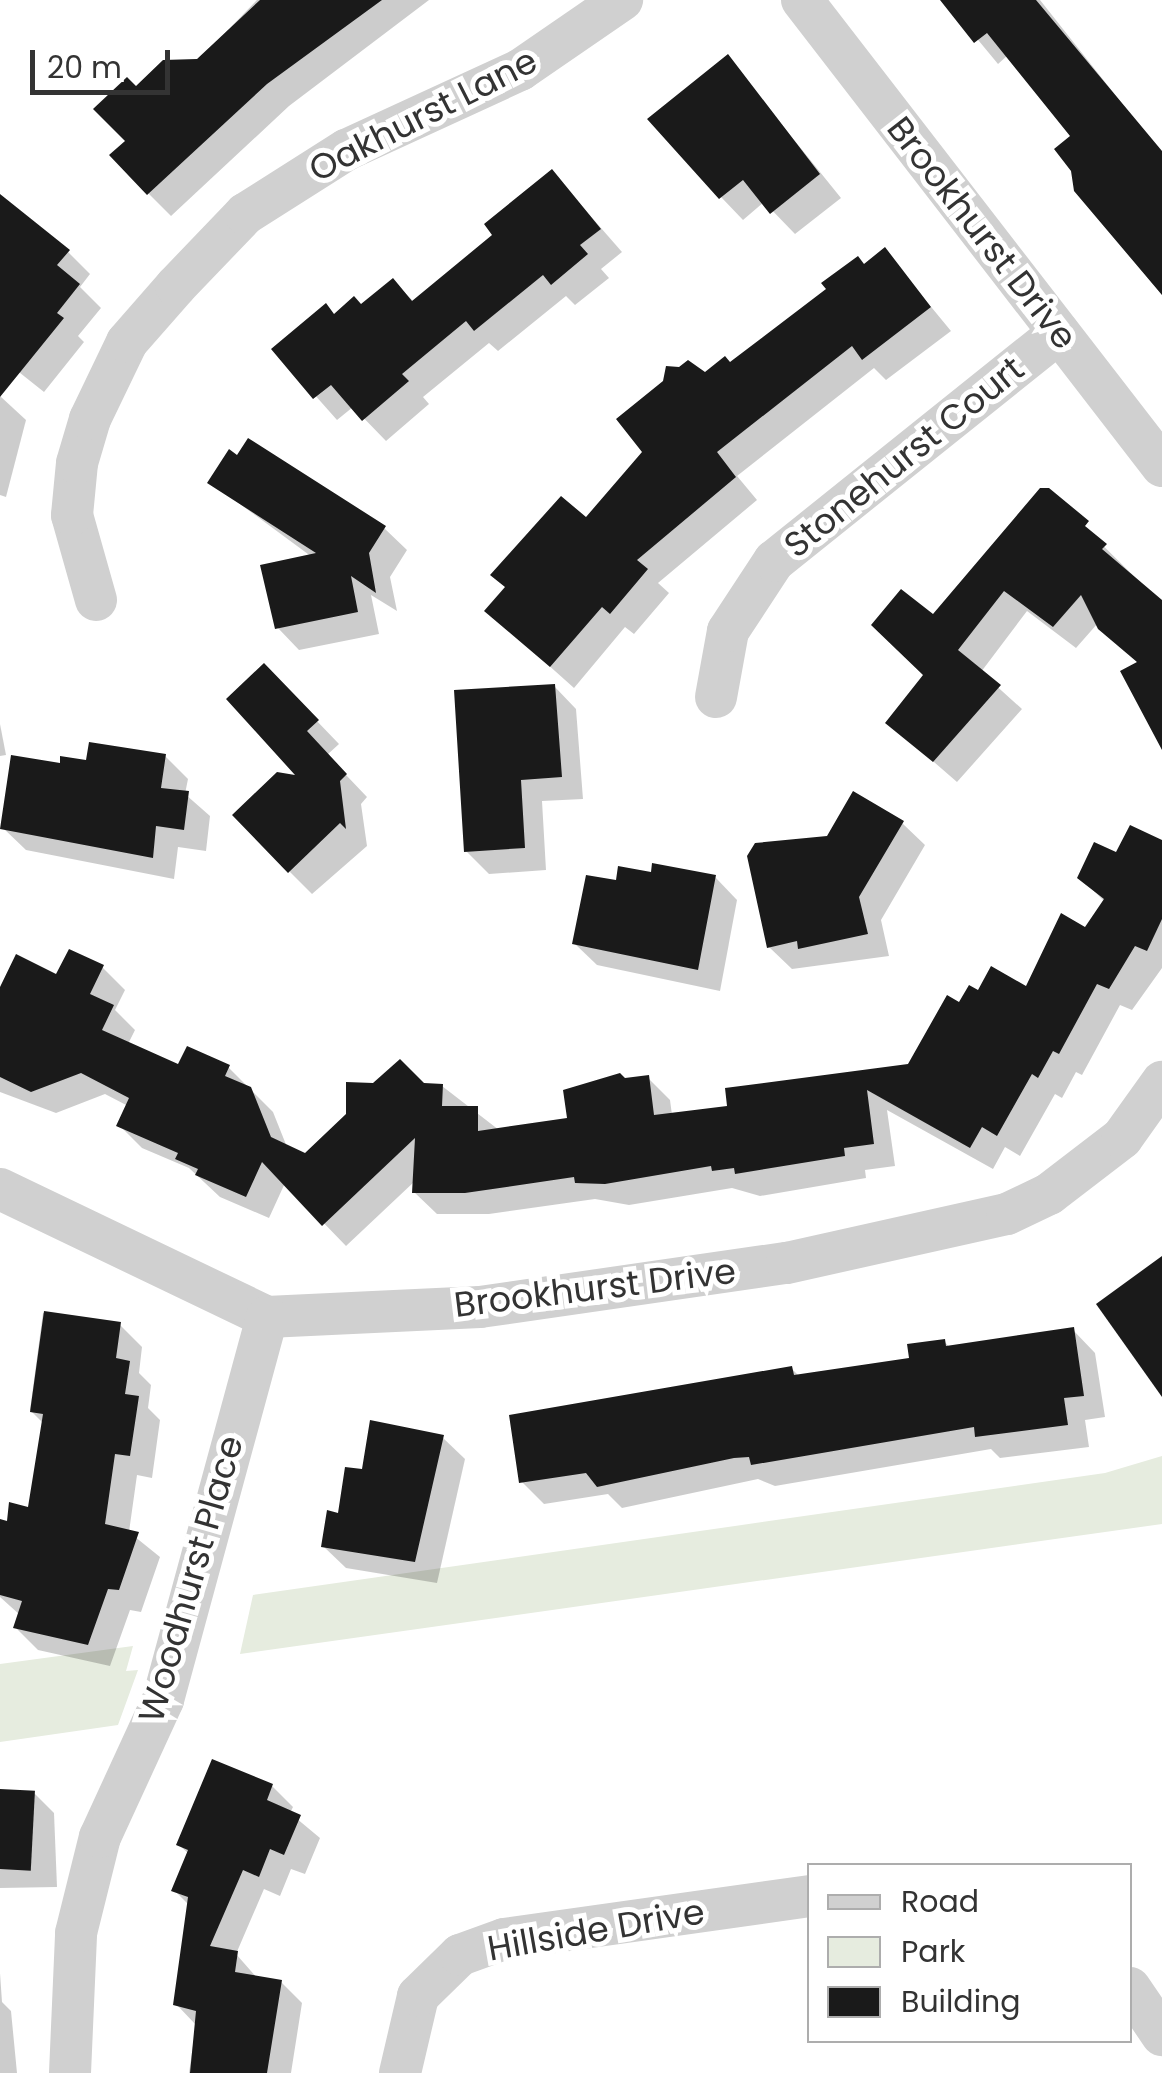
<!DOCTYPE html>
<style>
body{margin:0}
#map{position:relative;width:1162px;height:2073px;overflow:hidden;background:#fff;font-family:Poppins,sans-serif}
div>[style]{position:absolute}
.green>*{inset:0;background:#e6ecdf}
.shadow>*{inset:0;background:#0003}
.building>*{inset:0;background:#1a1a1a;transform-origin:0 0}
.street>*{height:42px;margin:-21px;padding:0 21px;transform-origin:21px;border-radius:21px;background:#d0d0d0}
span{translate:-50% -50%;white-space:nowrap;text-align:center;line-height:1.15;-webkit-text-stroke:10px #fff;paint-order:stroke}
.street-label{font-size:35px;color:#333}
.legend{position:absolute;left:807px;top:1863px;width:325px;height:180px;box-sizing:border-box;background:#fff;border:2px solid #adadad;margin:0;padding:12px 18px;list-style:none;font-size:30px;color:#333}
.legend li{display:flex;align-items:center;gap:20px;height:50px}
.legend b{width:50px;border:2px solid #adadad}
.scale{position:absolute;left:30px;top:50px;width:140px;height:45px;box-sizing:border-box;border:5px solid #333;border-top:0;padding-left:12px;font-size:30px;line-height:35px;white-space:nowrap;color:#333;-webkit-text-stroke:8px #fff;paint-order:stroke}
</style>
<div id="map">
<div class="green">
<i style="clip-path:polygon(1162px 1456px,1162px 1524px,240px 1654px,253px 1595px,1105px 1473px)"></i>
<i style="clip-path:polygon(133px 1646px,126px 1671px,138px 1670px,118px 1725px,0 1742px,0 1664px)"></i>
</div>
<div class="shadow">
<i style="clip-path:polygon(257px 0,429px 0,289px 106px,171px 216px,148px 193px,128px 141px,136px 89px,198px 61px)"></i>
<i style="clip-path:polygon(945px 0,1040px 0,1162px 154px,1162px 295px,1077px 190px,1074px 136px,1008px 55px,998px 64px)"></i>
<i style="clip-path:polygon(727px 57px,841px 198px,795px 234px,764px 202px,743px 220px,721px 197px)"></i>
<i style="clip-path:polygon(552px 172px,622px 252px,601px 269px,609px 278px,575px 305px,566px 296px,498px 351px,489px 343px,423px 397px,429px 404px,386px 441px,353px 407px,337px 420px,274px 349px,361px 307px,393px 281px,414px 302px,496px 235px)"></i>
<i style="clip-path:polygon(885px 251px,951px 331px,886px 380px,874px 368px,737px 476px,757px 500px,658px 583px,669px 593px,634px 634px,625px 627px,574px 688px,488px 611px,587px 521px,705px 375px,730px 365px)"></i>
<i style="clip-path:polygon(68px 252px,90px 274px,80px 287px,101px 308px,78px 336px,84px 342px,44px 392px,0 357px,0 276px)"></i>
<i style="clip-path:polygon(0 396px,26px 420px,6px 497px,0 495px)"></i>
<i style="clip-path:polygon(210px 482px,384px 528px,407px 550px,390px 577px,397px 611px,371px 595px,379px 634px,299px 650px,277px 627px,312px 557px)"></i>
<i style="clip-path:polygon(1048px 491px,1162px 604px,1162px 741px,1139px 664px,1098px 623px,1076px 648px,1027px 611px,981px 672px,1022px 709px,957px 782px,889px 723px,926px 675px,933px 618px)"></i>
<i style="clip-path:polygon(264px 666px,339px 744px,327px 755px,367px 797px,361px 804px,367px 846px,312px 894px,290px 872px,302px 778px)"></i>
<i style="clip-path:polygon(554px 686px,576px 709px,583px 799px,542px 801px,546px 870px,489px 874px,466px 851px)"></i>
<i style="clip-path:polygon(0 724px,6px 755px,0 756px)"></i>
<i style="clip-path:polygon(165px 756px,188px 779px,185px 794px,210px 816px,206px 851px,178px 847px,174px 879px,26px 850px,3px 828px,62px 766px)"></i>
<i style="clip-path:polygon(902px 823px,925px 845px,881px 920px,889px 956px,792px 969px,769px 947px,828px 838px)"></i>
<i style="clip-path:polygon(1162px 843px,1162px 968px,1132px 1010px,1120px 1005px,1082px 1075px,1076px 1072px,1062px 1098px,1055px 1094px,1020px 1156px,1005px 1147px,993px 1169px,887px 1110px,895px 1166px,865px 1170px,866px 1178px,760px 1196px,732px 1188px,629px 1205px,595px 1199px,489px 1214px,437px 1214px,414px 1192px,415px 1181px,346px 1246px,285px 1183px,269px 1218px,220px 1197px,189px 1168px,142px 1148px,119px 1125px,128px 1106px,105px 1094px,56px 1113px,0 1092px,0 993px,102px 967px,125px 990px,115px 1010px,135px 1030px,128px 1044px,180px 1068px,228px 1067px,273px 1112px,287px 1147px,306px 1156px,424px 1086px,442px 1086px,499px 1130px,570px 1120px,624px 1081px,648px 1078px,670px 1100px,672px 1115px,730px 1109px,910px 1066px,960px 1005px,979px 994px,1028px 989px,1085px 930px,1105px 902px,1080px 877px,1118px 856px)"></i>
<i style="clip-path:polygon(653px 875px,715px 877px,737px 900px,720px 991px,597px 965px,574px 943px,618px 883px)"></i>
<i style="clip-path:polygon(43px 1313px,120px 1325px,142px 1347px,139px 1373px,151px 1385px,148px 1408px,160px 1420px,152px 1478px,137px 1475px,129px 1532px,160px 1557px,141px 1612px,130px 1610px,110px 1666px,38px 1650px,15px 1627px,20px 1615px,0 1597px,0 1535px,30px 1510px,44px 1424px,30px 1410px)"></i>
<i style="clip-path:polygon(1073px 1330px,1095px 1353px,1105px 1417px,1085px 1420px,1089px 1447px,1000px 1458px,991px 1449px,775px 1486px,758px 1479px,622px 1508px,608px 1494px,544px 1504px,522px 1482px,792px 1369px,800px 1377px,911px 1360px,944px 1341px,950px 1348px)"></i>
<i style="clip-path:polygon(442px 1437px,465px 1459px,437px 1583px,346px 1568px,323px 1546px,364px 1472px)"></i>
<i style="clip-path:polygon(272px 1786px,293px 1807px,290px 1813px,320px 1838px,305px 1874px,291px 1869px,280px 1896px,264px 1889px,236px 1954px,257px 1978px,281px 1982px,302px 2003px,291px 2073px,189px 2073px,196px 2025px,176px 2004px,189px 1905px,174px 1890px,189px 1854px,179px 1845px)"></i>
<i style="clip-path:polygon(0 1792px,34px 1793px,54px 1813px,57px 1887px,0 1888px)"></i>
<i style="clip-path:polygon(0 1973px,2px 2002px,11px 2011px,17px 2073px,0 2073px)"></i>
</div>
<div class="building">
<i style="clip-path:polygon(260px 0,382px 0,267px 84px,147px 195px,109px 155px,125px 141px,93px 109px,127px 77px,136px 86px,163px 60px,197px 59px)"></i>
<i style="clip-path:polygon(940px 0,1036px 0,1162px 151px,1162px 295px,1074px 191px,1071px 171px,1054px 149px,1070px 136px,987px 33px,974px 43px)"></i>
<i style="clip-path:polygon(728px 54px,820px 174px,770px 214px,743px 180px,719px 199px,647px 119px)"></i>
<i style="clip-path:polygon(552px 169px,601px 229px,580px 245px,588px 254px,551px 285px,543px 275px,474px 331px,466px 321px,402px 374px,409px 381px,362px 421px,331px 385px,313px 399px,271px 349px,326px 303px,334px 314px,354px 296px,361px 304px,393px 278px,412px 301px,492px 235px,484px 224px)"></i>
<i style="clip-path:polygon(0 194px,70px 250px,57px 265px,80px 284px,57px 313px,64px 318px,0 397px)"></i>
<i style="clip-path:polygon(885px 247px,931px 307px,862px 360px,852px 346px,717px 452px,736px 477px,637px 560px,648px 569px,610px 614px,602px 607px,550px 667px,484px 611px,505px 587px,490px 575px,561px 496px,586px 517px,642px 452px,616px 419px,663px 381px,666px 366px,679px 367px,688px 360px,705px 372px,725px 356px,730px 362px,826px 289px,821px 283px,858px 256px,864px 264px)"></i>
<i style="clip-path:polygon(248px 438px,386px 526px,369px 553px,376px 593px,351px 576px,358px 612px,275px 629px,260px 565px,316px 553px,207px 483px,229px 449px,237px 455px)"></i>
<i style="clip-path:polygon(1040px 488px,1049px 488px,1089px 521px,1085px 526px,1107px 544px,1102px 549px,1162px 600px,1162px 750px,1120px 671px,1137px 662px,1098px 629px,1081px 595px,1053px 627px,1004px 591px,958px 650px,1001px 685px,933px 762px,885px 723px,923px 675px,871px 625px,901px 589px,933px 614px)"></i>
<i style="clip-path:polygon(264px 663px,319px 720px,307px 731px,347px 774px,340px 781px,346px 829px,340px 823px,288px 873px,232px 815px,277px 772px,295px 775px,226px 699px)"></i>
<i style="clip-path:polygon(555px 684px,562px 777px,521px 780px,525px 848px,464px 852px,454px 690px)"></i>
<i style="clip-path:polygon(89px 742px,166px 754px,161px 788px,189px 791px,184px 830px,156px 826px,153px 858px,0 829px,11px 755px,60px 763px,60px 756px,86px 760px)"></i>
<i style="clip-path:polygon(853px 791px,904px 821px,859px 897px,868px 934px,798px 949px,797px 941px,767px 948px,747px 856px,755px 843px,827px 836px)"></i>
<i style="clip-path:polygon(1130px 825px,1162px 840px,1162px 919px,1147px 951px,1135px 946px,1109px 989px,1097px 984px,1059px 1054px,1053px 1051px,1038px 1078px,1032px 1074px,997px 1136px,982px 1127px,970px 1148px,867px 1090px,874px 1144px,844px 1148px,845px 1156px,735px 1174px,734px 1168px,712px 1171px,711px 1166px,605px 1184px,575px 1183px,574px 1177px,465px 1193px,412px 1193px,415px 1138px,322px 1226px,262px 1162px,246px 1197px,195px 1175px,198px 1169px,175px 1159px,178px 1153px,116px 1126px,129px 1098px,81px 1073px,31px 1092px,0 1077px,0 987px,16px 954px,56px 974px,69px 949px,104px 965px,90px 994px,114px 1005px,102px 1030px,178px 1064px,187px 1046px,230px 1065px,225px 1076px,251px 1087px,271px 1137px,305px 1153px,346px 1114px,346px 1082px,373px 1083px,400px 1059px,424px 1083px,443px 1084px,442px 1106px,478px 1106px,478px 1131px,567px 1118px,563px 1090px,620px 1073px,625px 1078px,649px 1075px,654px 1115px,727px 1106px,725px 1088px,908px 1064px,947px 995px,959px 1002px,969px 985px,978px 990px,991px 966px,1026px 986px,1061px 913px,1085px 927px,1104px 899px,1077px 878px,1094px 842px,1116px 852px)"></i>
<i style="clip-path:polygon(652px 863px,716px 875px,698px 970px,572px 944px,586px 875px,616px 880px,618px 866px,651px 872px)"></i>
<i style="clip-path:polygon(1162px 1256px,1162px 1397px,1096px 1304px)"></i>
<i style="clip-path:polygon(44px 1311px,121px 1322px,116px 1358px,130px 1361px,125px 1394px,139px 1396px,130px 1456px,115px 1454px,105px 1524px,139px 1532px,119px 1590px,108px 1589px,88px 1645px,13px 1628px,22px 1601px,0 1595px,0 1519px,7px 1521px,9px 1502px,28px 1507px,43px 1414px,30px 1412px)"></i>
<i style="clip-path:polygon(1074px 1327px,1084px 1396px,1064px 1398px,1068px 1425px,975px 1437px,974px 1427px,751px 1465px,749px 1457px,734px 1458px,597px 1487px,586px 1473px,519px 1483px,509px 1415px,792px 1366px,794px 1375px,909px 1358px,907px 1344px,945px 1339px,946px 1346px)"></i>
<i style="clip-path:polygon(370px 1420px,444px 1435px,415px 1562px,321px 1547px,327px 1510px,338px 1513px,345px 1467px,362px 1469px)"></i>
<i style="clip-path:polygon(212px 1759px,273px 1784px,267px 1800px,301px 1815px,284px 1855px,270px 1849px,259px 1877px,243px 1870px,210px 1946px,238px 1951px,235px 1972px,282px 1980px,267px 2073px,190px 2073px,196px 2011px,173px 2005px,188px 1897px,171px 1891px,188px 1850px,176px 1845px)"></i>
<i style="left:0;top:1789px;width:35px;height:80px;rotate:3deg"></i>
</div>
<div class="street">
<i style="left:802px;top:0;width:589px;rotate:52.31deg"></i>
<i style="left:96px;top:600px;width:88px;rotate:-105.8deg"></i>
<i style="left:72px;top:515px;width:52px;rotate:-84.5deg"></i>
<i style="left:77px;top:463px;width:46px;rotate:-73.5deg"></i>
<i style="left:90px;top:419px;width:85px;rotate:-64.3deg"></i>
<i style="left:127px;top:342px;width:74px;rotate:-48.8deg"></i>
<i style="left:176px;top:286px;width:100px;rotate:-46.2deg"></i>
<i style="left:245px;top:214px;width:120px;rotate:-32.4deg"></i>
<i style="left:346px;top:150px;width:192px;rotate:-24.7deg"></i>
<i style="left:520px;top:70px;width:124px;rotate:-34.5deg"></i>
<i style="left:716px;top:697px;width:67px;rotate:-79.7deg"></i>
<i style="left:728px;top:631px;width:84px;rotate:-56.7deg"></i>
<i style="left:774px;top:561px;width:365px;rotate:-38.7deg"></i>
<i style="left:0;top:1189px;width:296px;rotate:25.6deg"></i>
<i style="left:267px;top:1317px;width:213px;rotate:-2.7deg"></i>
<i style="left:480px;top:1307px;width:310px;rotate:-8.2deg"></i>
<i style="left:787px;top:1263px;width:225px;rotate:-12.6deg"></i>
<i style="left:1007px;top:1214px;width:47px;rotate:-25.5deg"></i>
<i style="left:1049px;top:1194px;width:92px;rotate:-37.5deg"></i>
<i style="left:1122px;top:1138px;width:69px;rotate:-54.5deg"></i>
<i style="left:1130px;top:1988px;width:57px;rotate:55.8deg"></i>
<i style="left:70px;top:2073px;width:140px;rotate:-87.5deg"></i>
<i style="left:76px;top:1933px;width:99px;rotate:-76deg"></i>
<i style="left:100px;top:1837px;width:151px;rotate:-65.3deg"></i>
<i style="left:163px;top:1700px;width:397px;rotate:-74.8deg"></i>
<i style="left:400px;top:2073px;width:79px;rotate:-76.8deg"></i>
<i style="left:418px;top:1996px;width:59px;rotate:-44.3deg"></i>
<i style="left:460px;top:1955px;width:47px;rotate:-20deg"></i>
<i style="left:504px;top:1939px;width:309px;rotate:-8deg"></i>
</div>
<div class="street-label">
<span style="left:423px;top:115px;rotate:-27deg">Oakhurst Lane</span>
<span style="left:982px;top:233px;rotate:52deg">Brookhurst Drive</span>
<span style="left:904px;top:457px;rotate:-39deg">Stonehurst Court</span>
<span style="left:595px;top:1288px;rotate:-7deg">Brookhurst Drive</span>
<span style="left:191px;top:1579px;rotate:-74deg">Woodhurst Place</span>
<span style="left:596px;top:1930px;rotate:-10deg">Hillside Drive</span>
</div>
<ul class="legend">
<li><b style="height:12px;background:#d0d0d0"></b>Road</li>
<li><b style="height:28px;background:#e6ecdf"></b>Park</li>
<li><b style="height:28px;background:#1a1a1a"></b>Building</li>
</ul>
<div class="scale">20 m</div>
</div>
